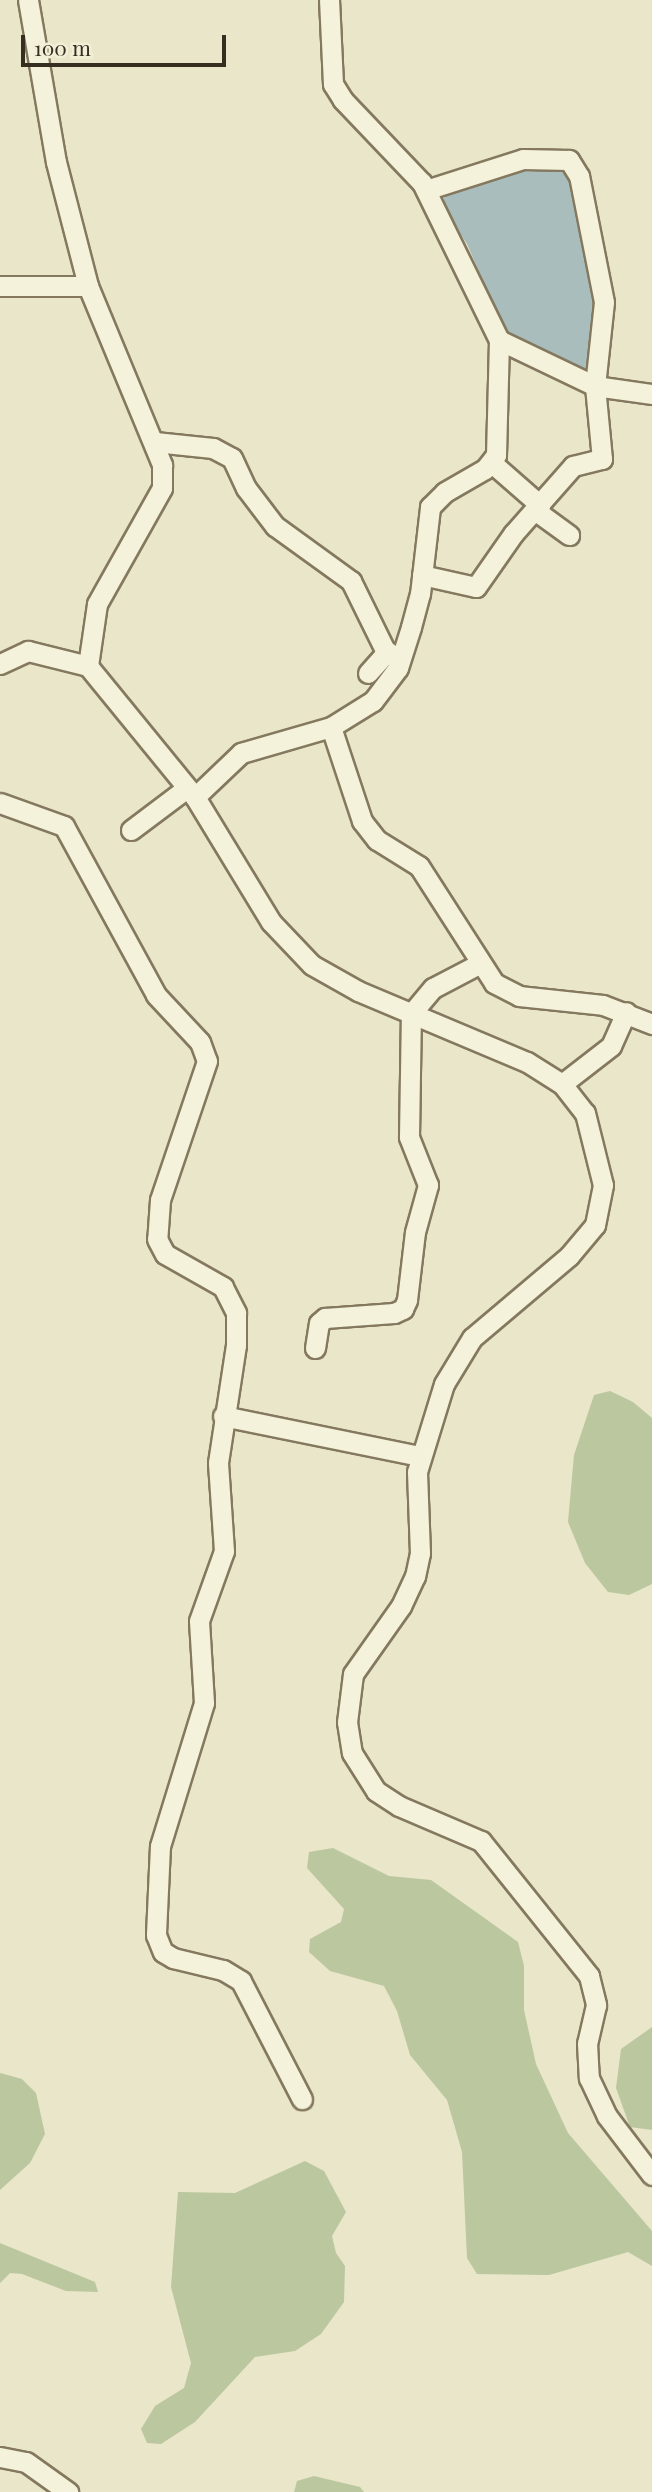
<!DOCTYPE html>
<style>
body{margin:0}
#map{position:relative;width:652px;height:2492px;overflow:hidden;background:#eae6c9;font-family:"Playfair Display",serif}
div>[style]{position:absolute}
.green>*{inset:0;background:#bbc79e}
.water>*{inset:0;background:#a9bebc}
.roads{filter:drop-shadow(2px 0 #84795f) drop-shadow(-2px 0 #84795f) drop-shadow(0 2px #84795f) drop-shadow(0 -2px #84795f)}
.minor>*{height:19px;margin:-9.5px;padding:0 9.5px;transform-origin:9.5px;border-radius:9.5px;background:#f5f2db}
span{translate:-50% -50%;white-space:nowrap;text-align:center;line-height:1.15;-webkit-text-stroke:5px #f2efd7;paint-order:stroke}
.scale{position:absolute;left:21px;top:35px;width:205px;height:32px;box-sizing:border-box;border:4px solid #362f21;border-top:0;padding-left:9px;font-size:21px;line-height:24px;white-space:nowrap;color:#362f21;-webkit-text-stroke:5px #f2efd7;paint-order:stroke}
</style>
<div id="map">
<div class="green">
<i style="clip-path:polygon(610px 1391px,633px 1402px,652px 1418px,652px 1584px,629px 1595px,608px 1592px,585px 1563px,568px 1522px,574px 1455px,594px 1395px)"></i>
<i style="clip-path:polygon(333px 1848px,389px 1876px,431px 1880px,518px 1942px,524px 1966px,524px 2010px,536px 2064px,568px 2133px,652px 2231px,652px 2266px,628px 2252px,549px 2275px,477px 2274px,467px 2258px,462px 2152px,447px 2100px,410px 2055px,397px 2011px,384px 1986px,330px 1971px,309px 1952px,310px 1939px,341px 1922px,344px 1909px,307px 1868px,309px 1852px)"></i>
<i style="clip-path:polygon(652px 2027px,652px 2130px,630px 2127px,616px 2088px,621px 2049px)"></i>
<i style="clip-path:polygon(0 2073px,22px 2079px,36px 2093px,45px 2134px,30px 2163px,0 2190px)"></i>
<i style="clip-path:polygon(305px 2161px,324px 2171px,346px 2212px,332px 2236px,336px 2253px,345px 2266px,344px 2302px,321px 2334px,295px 2351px,255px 2357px,195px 2422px,161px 2444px,147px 2443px,141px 2429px,155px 2406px,184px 2388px,191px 2363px,171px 2287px,178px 2192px,235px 2193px)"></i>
<i style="clip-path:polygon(0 2243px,95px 2282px,98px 2292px,66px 2291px,22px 2274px,10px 2273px,0 2283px)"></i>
<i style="clip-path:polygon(314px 2476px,360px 2487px,364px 2492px,294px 2492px,297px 2481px)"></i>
</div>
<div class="water">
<i style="clip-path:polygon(561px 166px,568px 173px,576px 198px,596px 301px,591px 371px,584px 374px,505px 331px,467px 244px,443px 207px,445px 192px,530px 167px)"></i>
</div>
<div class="roads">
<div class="minor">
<i style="left:28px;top:0;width:164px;rotate:80.2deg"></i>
<i style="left:56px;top:162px;width:128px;rotate:75.5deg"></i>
<i style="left:88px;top:286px;width:194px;rotate:67.5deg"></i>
<i style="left:162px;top:465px;width:23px;rotate:90deg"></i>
<i style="left:162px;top:488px;width:133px;rotate:119.3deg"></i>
<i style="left:97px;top:604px;width:63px;rotate:98.3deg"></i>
<i style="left:0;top:286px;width:88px"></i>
<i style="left:499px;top:340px;width:106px;rotate:25.6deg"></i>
<i style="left:595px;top:386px;width:58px;rotate:8deg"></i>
<i style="left:155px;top:442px;width:58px;rotate:5.9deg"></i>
<i style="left:213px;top:448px;width:21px;rotate:28deg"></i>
<i style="left:232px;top:458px;width:33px;rotate:65deg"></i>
<i style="left:246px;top:488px;width:48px;rotate:52.7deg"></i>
<i style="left:275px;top:526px;width:94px;rotate:35.9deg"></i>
<i style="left:351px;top:581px;width:77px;rotate:63.8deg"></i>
<i style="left:385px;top:650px;width:18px;rotate:34deg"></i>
<i style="left:492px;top:463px;width:64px;rotate:41.2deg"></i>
<i style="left:536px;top:511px;width:41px;rotate:36deg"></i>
<i style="left:422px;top:575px;width:55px;rotate:12.5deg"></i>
<i style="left:476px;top:587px;width:65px;rotate:-55.1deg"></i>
<i style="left:513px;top:534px;width:91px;rotate:-48.6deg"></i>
<i style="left:573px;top:466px;width:30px;rotate:-14deg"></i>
<i style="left:602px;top:459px;width:73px;rotate:-95.5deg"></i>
<i style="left:595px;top:386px;width:84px;rotate:-83.9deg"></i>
<i style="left:604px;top:302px;width:128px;rotate:-101.2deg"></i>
<i style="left:579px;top:176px;width:19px;rotate:-122deg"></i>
<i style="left:569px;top:160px;width:46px;rotate:-178.8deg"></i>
<i style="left:523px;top:159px;width:102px;rotate:162.3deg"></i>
<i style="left:0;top:664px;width:31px;rotate:-25deg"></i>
<i style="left:28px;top:651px;width:62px;rotate:14deg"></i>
<i style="left:88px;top:666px;width:169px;rotate:50.8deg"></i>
<i style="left:195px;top:797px;width:146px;rotate:58.7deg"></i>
<i style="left:271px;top:922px;width:59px;rotate:46.4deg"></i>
<i style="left:312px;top:965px;width:53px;rotate:29.5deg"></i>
<i style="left:358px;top:991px;width:183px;rotate:22.8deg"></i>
<i style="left:527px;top:1062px;width:41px;rotate:32.2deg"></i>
<i style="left:562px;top:1084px;width:37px;rotate:52deg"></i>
<i style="left:585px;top:1113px;width:74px;rotate:76deg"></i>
<i style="left:603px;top:1185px;width:41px;rotate:101.3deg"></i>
<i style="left:595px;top:1225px;width:40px;rotate:130deg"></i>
<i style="left:569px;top:1256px;width:127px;rotate:139.8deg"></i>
<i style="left:472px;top:1338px;width:54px;rotate:121.3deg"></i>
<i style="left:444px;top:1384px;width:92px;rotate:107.1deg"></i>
<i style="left:417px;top:1472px;width:81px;rotate:87.9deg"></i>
<i style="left:420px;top:1553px;width:24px;rotate:102deg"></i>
<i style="left:415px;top:1576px;width:33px;rotate:115deg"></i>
<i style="left:401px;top:1606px;width:83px;rotate:125.2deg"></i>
<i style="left:353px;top:1674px;width:48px;rotate:97.1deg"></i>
<i style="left:347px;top:1722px;width:31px;rotate:81deg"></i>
<i style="left:352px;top:1753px;width:45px;rotate:57.7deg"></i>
<i style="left:376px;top:1791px;width:27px;rotate:33deg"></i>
<i style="left:399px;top:1806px;width:89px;rotate:23.1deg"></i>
<i style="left:481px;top:1841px;width:173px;rotate:51.3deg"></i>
<i style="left:589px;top:1976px;width:30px;rotate:76deg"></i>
<i style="left:596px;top:2005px;width:39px;rotate:103deg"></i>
<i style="left:587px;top:2043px;width:35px;rotate:87deg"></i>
<i style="left:589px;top:2078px;width:42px;rotate:64.7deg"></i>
<i style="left:607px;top:2116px;width:74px;rotate:52.7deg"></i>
<i style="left:368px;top:673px;width:28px;rotate:-48deg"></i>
<i style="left:331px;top:727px;width:99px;rotate:71.7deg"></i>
<i style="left:362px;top:821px;width:24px;rotate:52deg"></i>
<i style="left:377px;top:840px;width:49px;rotate:31.8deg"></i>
<i style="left:419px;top:866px;width:139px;rotate:57.3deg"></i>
<i style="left:494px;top:983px;width:28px;rotate:27deg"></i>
<i style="left:519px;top:996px;width:84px;rotate:6.1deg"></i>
<i style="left:603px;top:1005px;width:53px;rotate:21.2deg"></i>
<i style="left:195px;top:797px;width:64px;rotate:-43.7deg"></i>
<i style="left:241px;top:753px;width:94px;rotate:-16.1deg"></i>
<i style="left:331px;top:727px;width:49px;rotate:-31.8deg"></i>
<i style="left:373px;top:701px;width:41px;rotate:-52.9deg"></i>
<i style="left:398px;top:668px;width:43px;rotate:-72.4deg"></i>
<i style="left:411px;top:627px;width:34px;rotate:-75deg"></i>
<i style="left:420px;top:594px;width:88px;rotate:-83.4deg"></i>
<i style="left:430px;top:507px;width:21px;rotate:-45deg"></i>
<i style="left:445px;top:492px;width:46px;rotate:-29.9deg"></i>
<i style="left:485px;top:469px;width:18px;rotate:-52deg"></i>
<i style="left:496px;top:455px;width:115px;rotate:-88.5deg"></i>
<i style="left:499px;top:340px;width:175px;rotate:-116.1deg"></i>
<i style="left:422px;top:183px;width:115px;rotate:-133.6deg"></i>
<i style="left:343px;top:100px;width:19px;rotate:-122deg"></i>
<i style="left:333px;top:84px;width:84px;rotate:-92.7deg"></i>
<i style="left:0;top:803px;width:68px;rotate:19.8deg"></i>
<i style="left:64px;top:826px;width:192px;rotate:61.4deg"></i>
<i style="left:156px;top:995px;width:64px;rotate:46.9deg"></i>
<i style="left:200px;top:1042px;width:20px;rotate:70deg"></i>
<i style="left:207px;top:1061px;width:147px;rotate:108.7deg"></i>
<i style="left:160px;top:1200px;width:39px;rotate:94deg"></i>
<i style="left:157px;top:1239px;width:17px;rotate:62deg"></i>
<i style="left:165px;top:1254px;width:67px;rotate:29.6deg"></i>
<i style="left:223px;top:1287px;width:29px;rotate:63deg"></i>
<i style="left:236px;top:1313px;width:32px;rotate:90deg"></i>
<i style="left:236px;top:1345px;width:119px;rotate:98.7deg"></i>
<i style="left:218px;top:1463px;width:88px;rotate:86.1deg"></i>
<i style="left:224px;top:1551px;width:74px;rotate:109.7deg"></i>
<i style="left:199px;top:1621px;width:82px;rotate:86.5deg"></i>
<i style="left:204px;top:1703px;width:150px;rotate:107.1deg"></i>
<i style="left:160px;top:1846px;width:89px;rotate:92.6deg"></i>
<i style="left:156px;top:1935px;width:18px;rotate:68deg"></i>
<i style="left:163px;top:1952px;width:12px;rotate:31deg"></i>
<i style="left:173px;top:1958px;width:51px;rotate:13.5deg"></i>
<i style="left:223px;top:1970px;width:21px;rotate:31deg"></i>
<i style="left:241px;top:1981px;width:133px;rotate:62.7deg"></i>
<i style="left:131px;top:830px;width:70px;rotate:-36.9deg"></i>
<i style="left:562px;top:1084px;width:62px;rotate:-37.8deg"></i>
<i style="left:611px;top:1046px;width:37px;rotate:-66deg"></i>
<i style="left:315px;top:1348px;width:25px;rotate:-81deg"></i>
<i style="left:319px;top:1323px;width:8px;rotate:-40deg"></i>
<i style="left:325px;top:1318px;width:69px;rotate:-4.1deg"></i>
<i style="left:394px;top:1313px;width:10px;rotate:-24deg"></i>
<i style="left:403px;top:1309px;width:10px;rotate:-66deg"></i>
<i style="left:407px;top:1300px;width:68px;rotate:-83.3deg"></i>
<i style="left:415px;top:1232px;width:49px;rotate:-74.5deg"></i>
<i style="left:428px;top:1185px;width:52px;rotate:-111.6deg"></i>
<i style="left:409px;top:1137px;width:123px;rotate:-89.1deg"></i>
<i style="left:411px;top:1014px;width:34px;rotate:-50deg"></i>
<i style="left:433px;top:988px;width:52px;rotate:-27.6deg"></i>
<i style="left:223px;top:1416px;width:201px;rotate:11.5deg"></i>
<i style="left:0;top:2457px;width:26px;rotate:11deg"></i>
<i style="left:26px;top:2462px;width:52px;rotate:35.5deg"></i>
</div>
</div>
<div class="scale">100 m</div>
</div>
